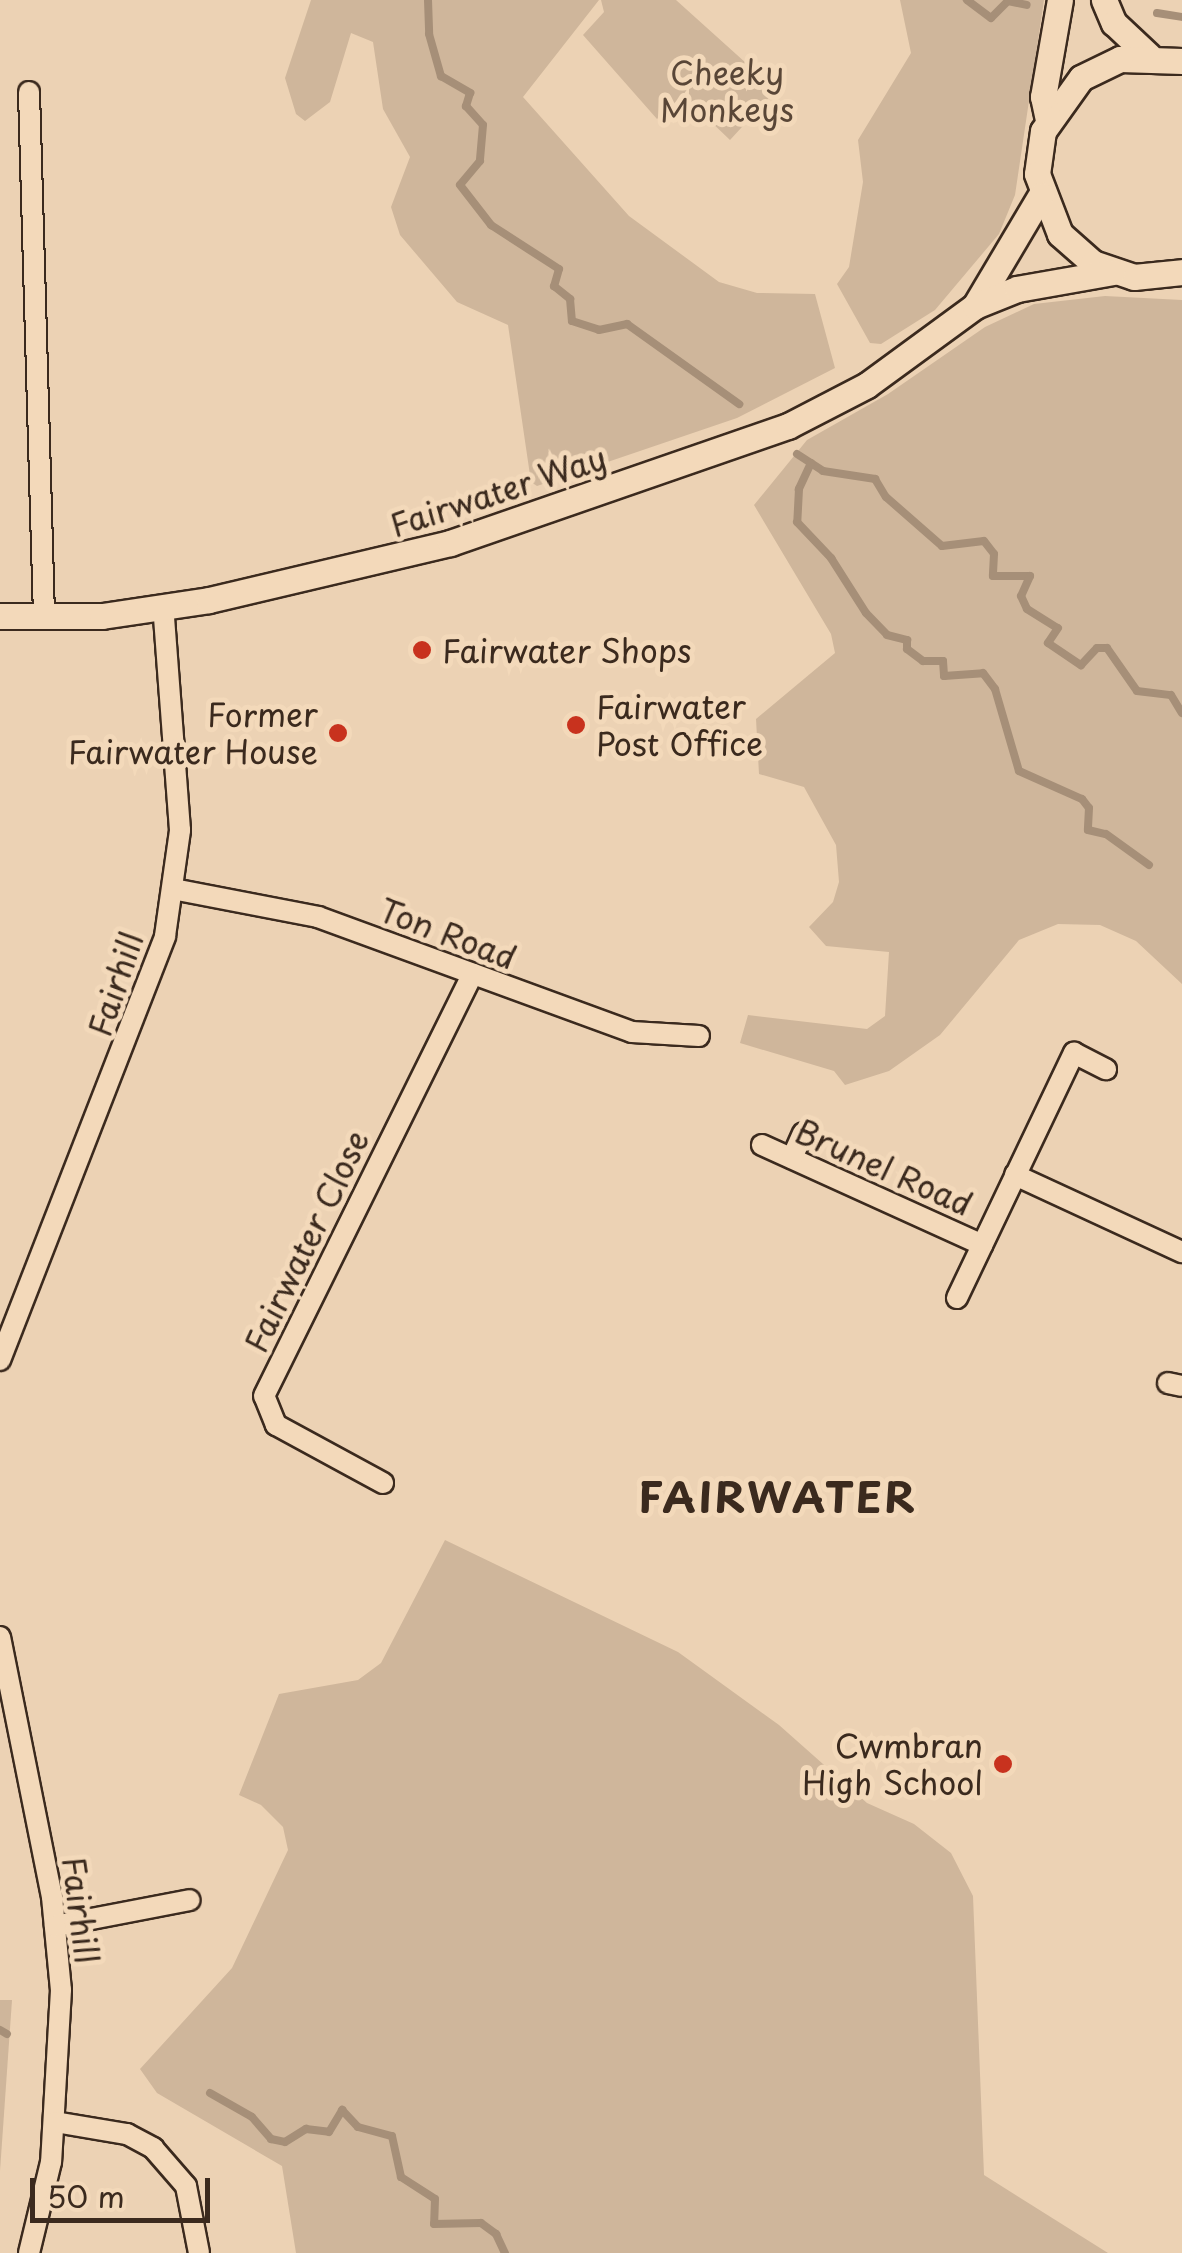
<!DOCTYPE html>
<style>
body{margin:0}
#map{position:relative;width:1182px;height:2253px;overflow:hidden;background:#ecd2b4;font-family:"Playpen Sans",sans-serif}
div>[style]{position:absolute}
.green>*{inset:0;background:#cfb69b}
.stream>*{height:8px;margin:-4px;padding:0 4px;transform-origin:4px;border-radius:4px;background:#a68f78}
.roads{filter:drop-shadow(2px 0 #3b2a1e) drop-shadow(-2px 0 #3b2a1e) drop-shadow(0 2px #3b2a1e) drop-shadow(0 -2px #3b2a1e)}
.minor>*{height:20px;margin:-10px;padding:0 10px;transform-origin:10px;border-radius:10px;background:#f3d9ba}
.tertiary>*{height:25px;margin:-12.5px;padding:0 12.5px;transform-origin:12.5px;border-radius:12.5px;background:#f3d9ba}
.dots>*{width:28px;height:28px;translate:-50% -50%;box-sizing:border-box;border:5px solid #f3d9ba;border-radius:50%}
span{translate:-50% -50%;white-space:nowrap;text-align:center;line-height:1.15;-webkit-text-stroke:10px #f3d9ba;paint-order:stroke}
.park-label{font-size:32px;color:#594637}
.street-label{font-size:32px;color:#3b2a1e}
.poi-label{font-size:32px;color:#3b2a1e}
.left{translate:0 -50%;text-align:left}
.right{translate:-100% -50%;text-align:right}
.district-label{font-size:42px;color:#3b2a1e;font-weight:700;letter-spacing:2.5px}
.scale{position:absolute;left:30px;top:2178px;width:180px;height:45px;box-sizing:border-box;border:5px solid #3b2a1e;border-top:0;padding-left:12px;font-size:30px;line-height:35px;white-space:nowrap;color:#3b2a1e;-webkit-text-stroke:8px #f3d9ba;paint-order:stroke}
</style>
<div id="map">
<div class="green">
<i style="clip-path:polygon(311px 0,599px 0,523px 97px,629px 216px,719px 282px,757px 293px,815px 294px,835px 368px,737px 418px,537px 486px,531px 482px,508px 325px,457px 302px,400px 235px,391px 207px,410px 157px,383px 109px,373px 42px,351px 33px,330px 102px,305px 121px,296px 114px,285px 78px)"></i>
<i style="clip-path:polygon(601px 0,676px 0,776px 90px,730px 140px,683px 95px,657px 119px,583px 35px,604px 12px)"></i>
<i style="clip-path:polygon(900px 0,1044px 0,1015px 195px,999px 234px,935px 310px,881px 344px,870px 343px,837px 284px,849px 267px,863px 182px,858px 140px,911px 53px)"></i>
<i style="clip-path:polygon(1105px 296px,1182px 300px,1182px 984px,1136px 941px,1100px 925px,1058px 924px,1019px 940px,940px 1035px,889px 1071px,845px 1085px,834px 1071px,740px 1043px,748px 1015px,867px 1029px,885px 1016px,889px 952px,826px 946px,809px 927px,833px 902px,839px 882px,836px 845px,804px 787px,759px 774px,756px 719px,835px 653px,831px 634px,754px 505px,807px 440px,888px 394px,985px 327px,1034px 304px)"></i>
<i style="clip-path:polygon(445px 1540px,678px 1652px,779px 1725px,867px 1803px,914px 1824px,951px 1853px,973px 1896px,984px 2175px,1108px 2253px,296px 2253px,282px 2166px,157px 2093px,140px 2069px,232px 1968px,288px 1850px,283px 1827px,261px 1805px,239px 1795px,279px 1694px,358px 1680px,381px 1663px)"></i>
<i style="clip-path:polygon(0 2000px,12px 2000px,0 2171px)"></i>
</div>
<div class="stream">
<i style="left:428px;top:0;width:34px;rotate:88deg"></i>
<i style="left:429px;top:34px;width:44px;rotate:74.1deg"></i>
<i style="left:441px;top:76px;width:34px;rotate:30deg"></i>
<i style="left:470px;top:93px;width:14px;rotate:107deg"></i>
<i style="left:466px;top:106px;width:25px;rotate:48deg"></i>
<i style="left:483px;top:125px;width:36px;rotate:95deg"></i>
<i style="left:480px;top:161px;width:31px;rotate:130deg"></i>
<i style="left:460px;top:185px;width:51px;rotate:52.2deg"></i>
<i style="left:491px;top:225px;width:81px;rotate:32.9deg"></i>
<i style="left:559px;top:269px;width:18px;rotate:106deg"></i>
<i style="left:554px;top:286px;width:21px;rotate:39deg"></i>
<i style="left:570px;top:299px;width:22px;rotate:85deg"></i>
<i style="left:572px;top:321px;width:28px;rotate:18deg"></i>
<i style="left:599px;top:330px;width:29px;rotate:-12deg"></i>
<i style="left:627px;top:324px;width:138px;rotate:35.5deg"></i>
<i style="left:967px;top:0;width:30px;rotate:37deg"></i>
<i style="left:991px;top:18px;width:24px;rotate:-45deg"></i>
<i style="left:1008px;top:1px;width:19px;rotate:12deg"></i>
<i style="left:1157px;top:13px;width:25px;rotate:9deg"></i>
<i style="left:797px;top:454px;width:31px;rotate:33deg"></i>
<i style="left:823px;top:471px;width:53px;rotate:8.7deg"></i>
<i style="left:875px;top:479px;width:21px;rotate:59deg"></i>
<i style="left:886px;top:497px;width:74px;rotate:41.2deg"></i>
<i style="left:942px;top:546px;width:42px;rotate:-6.8deg"></i>
<i style="left:984px;top:541px;width:16px;rotate:52deg"></i>
<i style="left:994px;top:554px;width:22px;rotate:93deg"></i>
<i style="left:993px;top:576px;width:37px"></i>
<i style="left:1030px;top:576px;width:22px;rotate:114deg"></i>
<i style="left:1021px;top:596px;width:14px;rotate:65deg"></i>
<i style="left:1027px;top:609px;width:36px;rotate:32deg"></i>
<i style="left:1058px;top:628px;width:18px;rotate:124deg"></i>
<i style="left:1048px;top:643px;width:40px;rotate:34deg"></i>
<i style="left:1081px;top:665px;width:23px;rotate:-47deg"></i>
<i style="left:1097px;top:648px;width:10px"></i>
<i style="left:1107px;top:648px;width:52px;rotate:55.1deg"></i>
<i style="left:1137px;top:691px;width:34px;rotate:7deg"></i>
<i style="left:1171px;top:695px;width:21px;rotate:59deg"></i>
<i style="left:811px;top:463px;width:29px;rotate:115deg"></i>
<i style="left:799px;top:489px;width:33px;rotate:93deg"></i>
<i style="left:797px;top:522px;width:50px;rotate:46.6deg"></i>
<i style="left:831px;top:558px;width:65px;rotate:57.5deg"></i>
<i style="left:866px;top:613px;width:30px;rotate:46deg"></i>
<i style="left:887px;top:635px;width:21px;rotate:14deg"></i>
<i style="left:907px;top:640px;width:9px;rotate:90deg"></i>
<i style="left:907px;top:649px;width:20px;rotate:37deg"></i>
<i style="left:923px;top:661px;width:20px"></i>
<i style="left:943px;top:661px;width:15px;rotate:86deg"></i>
<i style="left:944px;top:676px;width:39px;rotate:-4deg"></i>
<i style="left:983px;top:673px;width:20px;rotate:53deg"></i>
<i style="left:995px;top:689px;width:85px;rotate:73.7deg"></i>
<i style="left:1019px;top:771px;width:69px;rotate:24deg"></i>
<i style="left:1082px;top:799px;width:11px;rotate:52deg"></i>
<i style="left:1089px;top:808px;width:22px;rotate:93deg"></i>
<i style="left:1088px;top:830px;width:18px;rotate:13deg"></i>
<i style="left:1106px;top:834px;width:53px;rotate:35.8deg"></i>
<i style="left:0;top:2030px;width:8px;rotate:30deg"></i>
<i style="left:210px;top:2093px;width:48px;rotate:29.7deg"></i>
<i style="left:252px;top:2117px;width:29px;rotate:49deg"></i>
<i style="left:271px;top:2139px;width:14px;rotate:12deg"></i>
<i style="left:285px;top:2142px;width:25px;rotate:-32deg"></i>
<i style="left:306px;top:2129px;width:23px;rotate:7deg"></i>
<i style="left:329px;top:2132px;width:26px;rotate:-59deg"></i>
<i style="left:342px;top:2110px;width:23px;rotate:47deg"></i>
<i style="left:358px;top:2127px;width:35px;rotate:15deg"></i>
<i style="left:392px;top:2136px;width:42px;rotate:77.6deg"></i>
<i style="left:401px;top:2177px;width:40px;rotate:32.9deg"></i>
<i style="left:435px;top:2199px;width:25px;rotate:92deg"></i>
<i style="left:434px;top:2224px;width:47px;rotate:-1.2deg"></i>
<i style="left:481px;top:2223px;width:19px;rotate:36deg"></i>
<i style="left:496px;top:2234px;width:21px;rotate:65deg"></i>
</div>
<div class="roads">
<div class="minor">
<i style="left:29px;top:92px;width:524px;rotate:88.36deg"></i>
<i style="left:173px;top:889px;width:148px;rotate:10.9deg"></i>
<i style="left:318px;top:917px;width:334px;rotate:20.1deg"></i>
<i style="left:632px;top:1032px;width:67px;rotate:3.4deg"></i>
<i style="left:762px;top:1145px;width:242px;rotate:24.4deg"></i>
<i style="left:792px;top:1158px;width:27px;rotate:-66deg"></i>
<i style="left:1015px;top:1175px;width:184px;rotate:24.8deg"></i>
<i style="left:957px;top:1298px;width:272px;rotate:-64.5deg"></i>
<i style="left:1074px;top:1053px;width:36px;rotate:27deg"></i>
<i style="left:0;top:1360px;width:455px;rotate:-68.7deg"></i>
<i style="left:165px;top:936px;width:107px;rotate:-81.9deg"></i>
<i style="left:180px;top:830px;width:225px;rotate:-94.3deg"></i>
<i style="left:1168px;top:1383px;width:14px;rotate:12deg"></i>
<i style="left:383px;top:1483px;width:122px;rotate:-151.5deg"></i>
<i style="left:276px;top:1425px;width:31px;rotate:-112deg"></i>
<i style="left:264px;top:1396px;width:471px;rotate:-63.7deg"></i>
<i style="left:0;top:1637px;width:265px;rotate:78.7deg"></i>
<i style="left:52px;top:1897px;width:93px;rotate:84.5deg"></i>
<i style="left:61px;top:1990px;width:172px;rotate:93.3deg"></i>
<i style="left:51px;top:2162px;width:94px;rotate:103.6deg"></i>
<i style="left:55px;top:1926px;width:137px;rotate:-10.9deg"></i>
<i style="left:55px;top:2122px;width:73px;rotate:9.5deg"></i>
<i style="left:127px;top:2134px;width:30px;rotate:28deg"></i>
<i style="left:153px;top:2148px;width:50px;rotate:49deg"></i>
<i style="left:186px;top:2186px;width:68px;rotate:79deg"></i>
</div>
<div class="tertiary">
<i style="left:1104px;top:0;width:25px;rotate:67deg"></i>
<i style="left:1114px;top:23px;width:48px;rotate:43.3deg"></i>
<i style="left:1182px;top:61px;width:62px;rotate:-178.2deg"></i>
<i style="left:1120px;top:59px;width:43px;rotate:154deg"></i>
<i style="left:1081px;top:78px;width:65px;rotate:125.6deg"></i>
<i style="left:1043px;top:131px;width:43px;rotate:97.9deg"></i>
<i style="left:1037px;top:174px;width:64px;rotate:69deg"></i>
<i style="left:1060px;top:234px;width:44px;rotate:41.3deg"></i>
<i style="left:1093px;top:263px;width:43px;rotate:18.9deg"></i>
<i style="left:1134px;top:277px;width:48px;rotate:-5.9deg"></i>
<i style="left:1048px;top:120px;width:24px;rotate:-102deg"></i>
<i style="left:1043px;top:97px;width:98px;rotate:-80.1deg"></i>
<i style="left:975px;top:306px;width:129px;rotate:-59.3deg"></i>
<i style="left:0;top:616px;width:102px"></i>
<i style="left:102px;top:616px;width:108px;rotate:-8.5deg"></i>
<i style="left:209px;top:600px;width:248px;rotate:-13.3deg"></i>
<i style="left:450px;top:543px;width:358px;rotate:-19.1deg"></i>
<i style="left:788px;top:426px;width:89px;rotate:-27.4deg"></i>
<i style="left:867px;top:385px;width:134px;rotate:-36.2deg"></i>
<i style="left:975px;top:306px;width:45px;rotate:-22deg"></i>
<i style="left:1017px;top:289px;width:97px;rotate:-10deg"></i>
</div>
</div>
<div class="dots">
<i style="left:422px;top:650px;background:#c8321e"></i>
<i style="left:576px;top:725px;background:#c8321e"></i>
<i style="left:338px;top:733px;background:#c8321e"></i>
<i style="left:1003px;top:1764px;background:#c8321e"></i>
</div>
<div class="park-label">
<span style="left:727px;top:91px">Cheeky<br>Monkeys</span>
</div>
<div class="street-label">
<span style="left:498px;top:491px;rotate:-18deg">Fairwater Way</span>
<span style="left:448px;top:933px;rotate:21deg">Ton Road</span>
<span style="left:115px;top:984px;rotate:-71deg">Fairhill</span>
<span style="left:884px;top:1167px;rotate:24deg">Brunel Road</span>
<span style="left:306px;top:1241px;rotate:-64deg">Fairwater Close</span>
<span style="left:81px;top:1910px;rotate:83deg">Fairhill</span>
</div>
<div class="poi-label">
<span class="left" style="left:442px;top:650px">Fairwater Shops</span>
<span class="left" style="left:596px;top:725px">Fairwater<br>Post Office</span>
<span class="right" style="left:318px;top:733px">Former<br>Fairwater House</span>
<span class="right" style="left:983px;top:1764px">Cwmbran<br>High School</span>
</div>
<div class="district-label">
<span style="left:778px;top:1496px">FAIRWATER</span>
</div>
<div class="scale">50 m</div>
</div>
